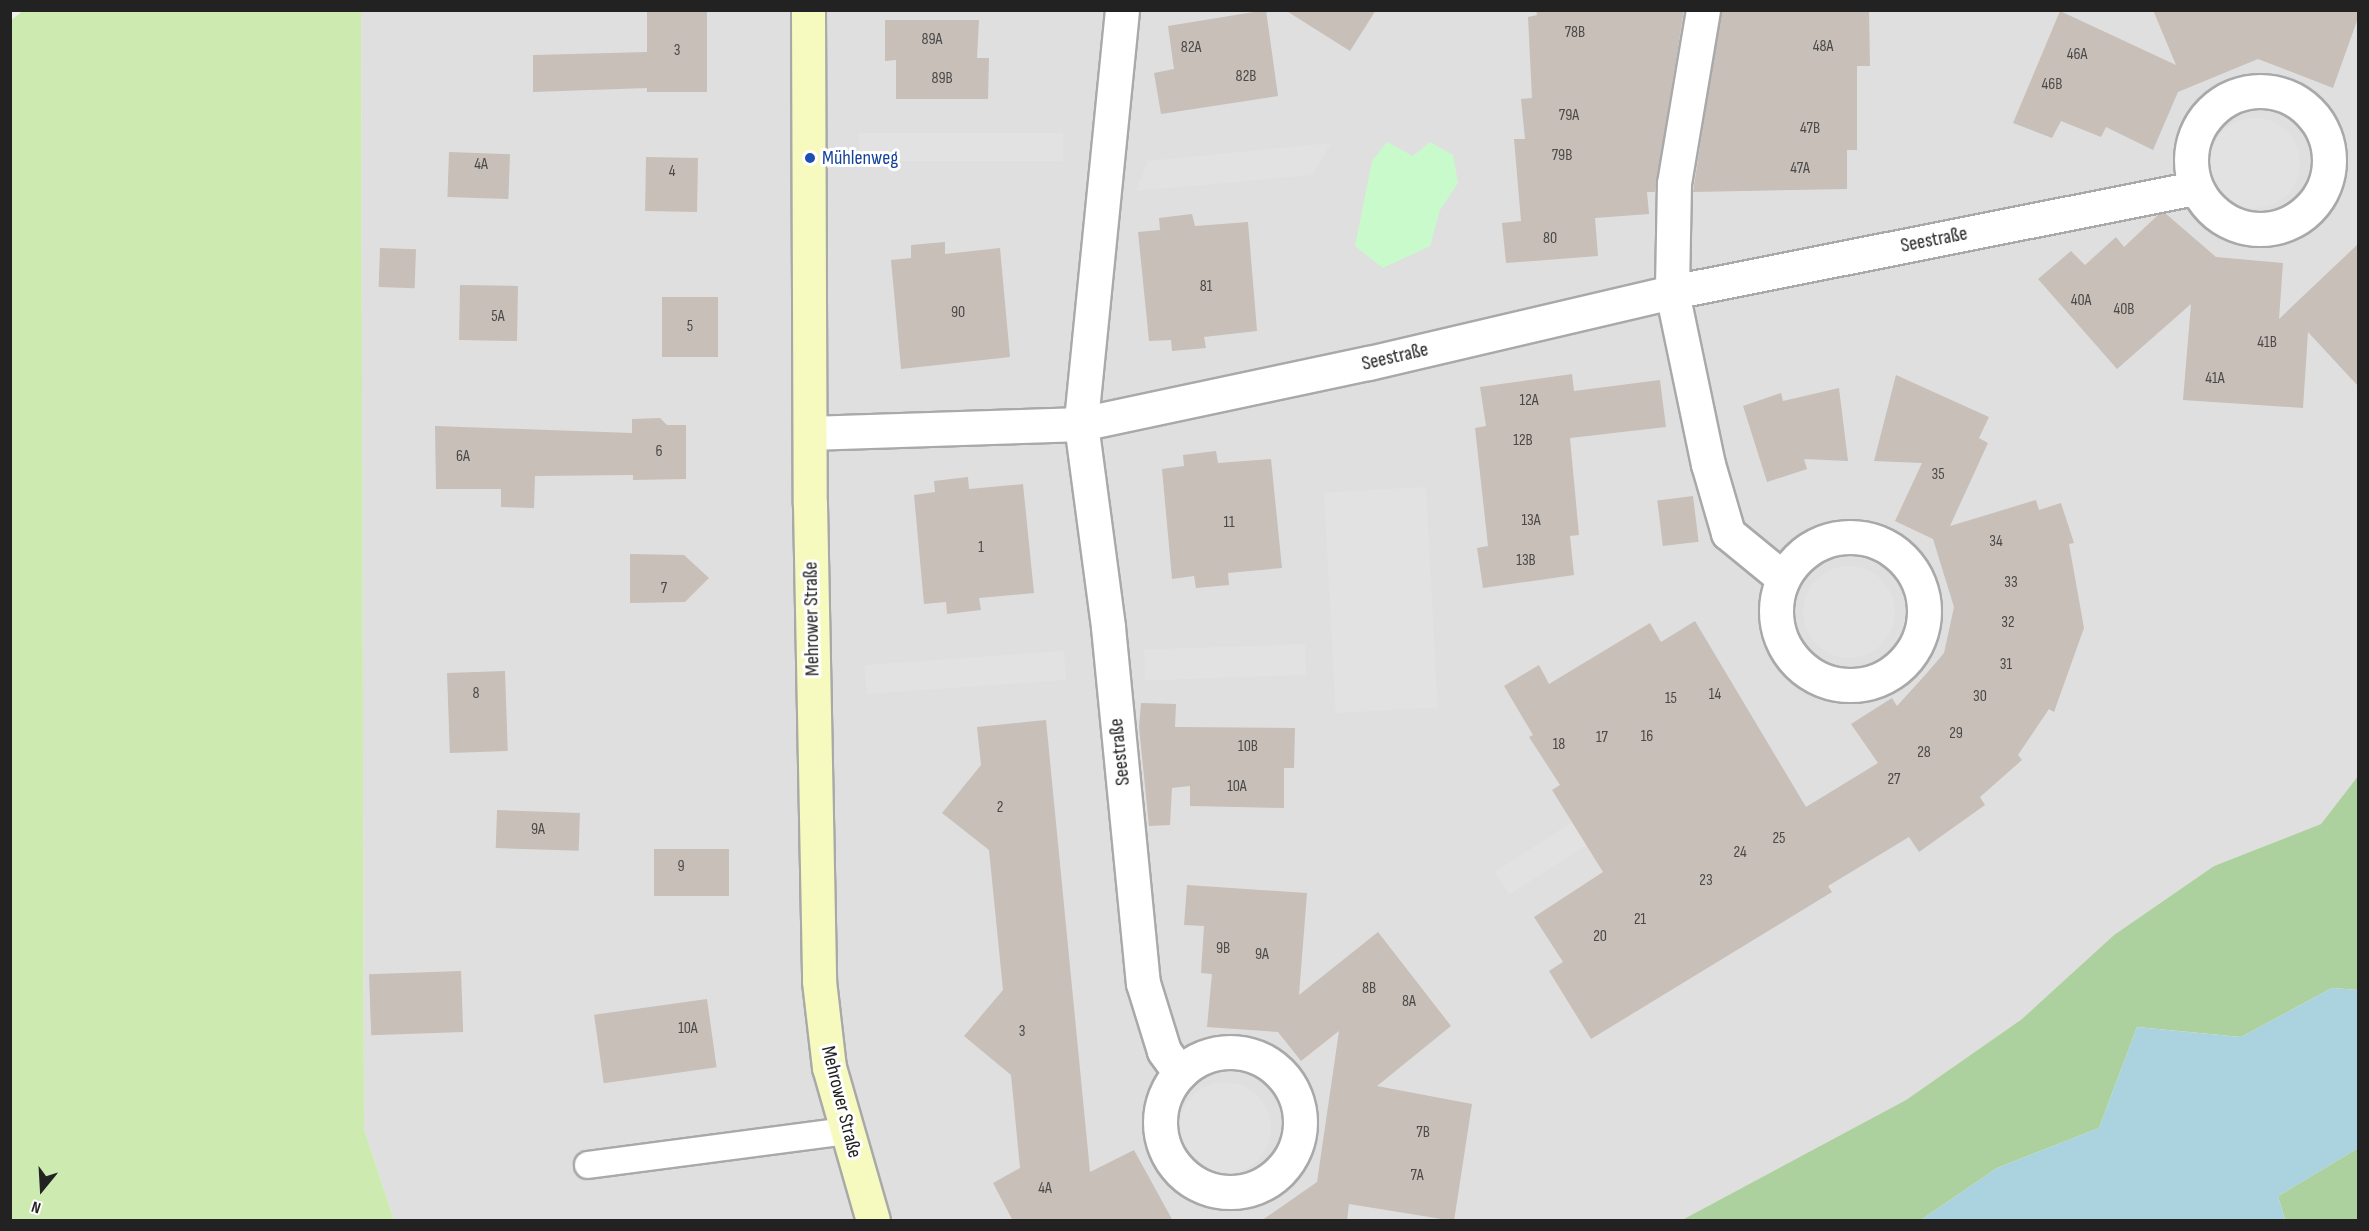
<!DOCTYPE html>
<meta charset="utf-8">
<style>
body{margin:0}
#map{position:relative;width:2369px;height:1231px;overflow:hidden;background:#f2efe9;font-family:"Sofia Sans Condensed",sans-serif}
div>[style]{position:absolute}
.residential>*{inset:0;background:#e0dfdf}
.grass>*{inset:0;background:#cdebb0}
.forest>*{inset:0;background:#add19e}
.park>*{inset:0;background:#c8facc}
.parking>*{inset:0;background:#e2e2e2;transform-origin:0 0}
.round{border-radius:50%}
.water>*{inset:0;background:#aad3df}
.building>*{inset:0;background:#c7bfb8;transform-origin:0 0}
.roads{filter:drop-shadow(2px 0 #a9a9a9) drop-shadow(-2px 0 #a9a9a9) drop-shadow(0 2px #a9a9a9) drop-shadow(0 -2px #a9a9a9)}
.service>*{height:26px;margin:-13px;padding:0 13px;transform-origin:13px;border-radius:13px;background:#fff}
.minor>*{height:33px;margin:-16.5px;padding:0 16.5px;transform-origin:16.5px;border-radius:16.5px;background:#fff}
.minor>.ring{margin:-16.5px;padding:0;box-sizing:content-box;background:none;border:33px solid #fff;border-radius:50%}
.secondary>*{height:33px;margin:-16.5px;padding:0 16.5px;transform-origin:16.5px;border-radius:16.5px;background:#f7fabf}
.dots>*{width:16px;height:16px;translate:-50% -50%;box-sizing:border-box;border:3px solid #fff;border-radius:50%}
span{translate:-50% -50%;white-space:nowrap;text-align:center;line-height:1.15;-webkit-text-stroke:6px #fff;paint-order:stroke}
.number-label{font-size:16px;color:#4b4948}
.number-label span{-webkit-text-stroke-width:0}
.transit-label{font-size:20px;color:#164399}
.left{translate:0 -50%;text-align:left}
.street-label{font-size:20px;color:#222}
.frame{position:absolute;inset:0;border:12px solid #222;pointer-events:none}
.north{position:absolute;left:12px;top:1159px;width:60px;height:60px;-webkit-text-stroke:4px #fff;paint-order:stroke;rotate:198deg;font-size:16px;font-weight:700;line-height:24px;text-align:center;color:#222}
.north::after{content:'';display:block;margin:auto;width:21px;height:27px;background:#222;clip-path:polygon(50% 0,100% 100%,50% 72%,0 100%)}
</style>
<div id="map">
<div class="residential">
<i style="clip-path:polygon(361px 11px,2358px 11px,2358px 776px,2321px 824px,2214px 866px,2114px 935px,2022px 1019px,1906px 1100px,1682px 1220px,394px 1220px,364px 1129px)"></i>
</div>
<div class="grass">
<i style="clip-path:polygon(24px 10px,361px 11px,364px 1129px,394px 1220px,11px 1220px,10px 21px)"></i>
</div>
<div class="forest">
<i style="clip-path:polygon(2358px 776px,2358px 990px,2332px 988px,2241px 1037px,2137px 1027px,2099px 1128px,1997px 1168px,1921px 1220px,1682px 1220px,1906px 1100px,2022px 1019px,2114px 935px,2214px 866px,2321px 824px)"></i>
<i style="clip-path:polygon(2358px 1148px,2358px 1220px,2285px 1220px,2278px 1196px)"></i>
</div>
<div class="park">
<i style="clip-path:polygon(1387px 142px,1413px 156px,1430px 142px,1453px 155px,1458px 183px,1440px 210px,1430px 246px,1383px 268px,1355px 246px,1372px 161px)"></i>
</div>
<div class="parking">
<i class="round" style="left:2210px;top:118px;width:90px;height:90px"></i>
<i style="left:1063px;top:133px;width:28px;height:204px;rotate:90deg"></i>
<i style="clip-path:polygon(1331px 143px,1312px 175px,1136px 191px,1148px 161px)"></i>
<i style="left:1426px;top:487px;width:221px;height:102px;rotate:87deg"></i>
<i class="round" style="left:1803px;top:566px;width:92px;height:92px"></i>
<i style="left:1305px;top:644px;width:31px;height:161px;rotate:88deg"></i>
<i style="left:1064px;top:651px;width:29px;height:200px;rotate:86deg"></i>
<i style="left:1572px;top:822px;width:27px;height:92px;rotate:57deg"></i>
<i class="round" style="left:1179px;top:1082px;width:92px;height:92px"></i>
</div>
<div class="water">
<i style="clip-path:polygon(2332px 988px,2358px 990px,2358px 1148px,2278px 1196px,2285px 1220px,1921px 1220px,1997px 1168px,2099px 1128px,2137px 1027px,2241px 1037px)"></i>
</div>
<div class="building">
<i style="clip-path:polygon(647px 10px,707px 10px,707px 92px,647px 92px,647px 88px,533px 92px,533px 55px,647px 52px)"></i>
<i style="clip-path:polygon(1266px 10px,1278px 96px,1161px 114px,1154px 73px,1174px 69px,1168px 26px)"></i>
<i style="clip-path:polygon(1285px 10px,1376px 10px,1350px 51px)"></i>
<i style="clip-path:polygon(1536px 10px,1684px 10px,1655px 192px,1647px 192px,1649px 214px,1595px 218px,1598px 256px,1506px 263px,1502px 223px,1521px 221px,1514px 139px,1525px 139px,1521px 99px,1532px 98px,1528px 17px,1537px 15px)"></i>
<i style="clip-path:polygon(1721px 10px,1869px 10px,1870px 66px,1857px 66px,1857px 150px,1847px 150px,1847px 189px,1693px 192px)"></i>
<i style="clip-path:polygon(2153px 10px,2358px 10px,2358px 18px,2333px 88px,2258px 59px,2178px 92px,2153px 150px,2106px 127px,2101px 137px,2061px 121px,2052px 138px,2013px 123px,2060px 11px,2176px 65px)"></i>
<i style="clip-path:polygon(885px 20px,979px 20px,977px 58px,989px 58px,988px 99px,896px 99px,896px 60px,885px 61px)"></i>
<i style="left:449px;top:152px;width:61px;height:45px;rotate:2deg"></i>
<i style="left:646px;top:157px;width:52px;height:54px;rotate:1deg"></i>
<i style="clip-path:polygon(2165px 213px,2216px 257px,2283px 263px,2279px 319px,2358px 244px,2358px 386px,2308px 332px,2303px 408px,2183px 400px,2191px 304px,2117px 369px,2038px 279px,2071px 251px,2085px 265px,2116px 237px,2124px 247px,2158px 215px)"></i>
<i style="clip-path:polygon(1192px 214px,1195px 226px,1248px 222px,1257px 331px,1204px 337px,1206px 348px,1172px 351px,1171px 340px,1149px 341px,1138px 232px,1160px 230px,1159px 218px)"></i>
<i style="clip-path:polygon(945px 242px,945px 254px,1000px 248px,1010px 357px,901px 369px,891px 260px,911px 258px,911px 245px)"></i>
<i style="left:380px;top:248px;width:36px;height:39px;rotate:2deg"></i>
<i style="left:460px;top:285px;width:58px;height:55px;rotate:1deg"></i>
<i style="left:662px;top:297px;width:56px;height:60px"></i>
<i style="clip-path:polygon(1572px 374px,1574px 391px,1660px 380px,1666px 427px,1570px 438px,1579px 535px,1570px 536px,1574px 575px,1483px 588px,1477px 548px,1488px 546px,1475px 428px,1486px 426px,1480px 387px)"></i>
<i style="clip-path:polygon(1896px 375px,1989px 417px,1979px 438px,1988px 443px,1950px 526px,2036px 500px,2039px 510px,2061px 503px,2074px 543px,2069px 544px,2084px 628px,2054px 712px,2049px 709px,2018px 755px,2022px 760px,1980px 797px,1985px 805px,1919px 852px,1909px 837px,1828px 886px,1832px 892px,1591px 1039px,1549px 971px,1563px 962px,1534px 917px,1603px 872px,1552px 790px,1560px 785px,1529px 737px,1533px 735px,1504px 686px,1539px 665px,1549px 684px,1650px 623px,1661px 642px,1695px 621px,1806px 807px,1878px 763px,1851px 724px,1892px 698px,1897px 706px,1927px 673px,1944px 653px,1954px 607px,1933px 539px,1895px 521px,1922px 463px,1874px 461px)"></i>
<i style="clip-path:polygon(1839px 388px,1848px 461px,1804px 459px,1807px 469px,1767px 482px,1743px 406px,1781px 393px,1783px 401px)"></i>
<i style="clip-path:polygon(660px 418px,667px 425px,686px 425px,686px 479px,633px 480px,633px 475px,535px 476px,534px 508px,501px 507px,501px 489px,436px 489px,435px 426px,632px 433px,632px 419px)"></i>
<i style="clip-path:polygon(1216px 451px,1218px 463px,1271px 459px,1282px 568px,1228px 573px,1229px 585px,1196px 588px,1194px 576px,1172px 579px,1162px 469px,1184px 466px,1183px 455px)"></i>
<i style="clip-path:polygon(968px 477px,969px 489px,1023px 484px,1034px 593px,979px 598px,981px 610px,947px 614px,946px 602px,924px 604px,914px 495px,935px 492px,934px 481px)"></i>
<i style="left:1693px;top:496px;width:46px;height:36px;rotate:83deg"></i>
<i style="clip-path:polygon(630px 554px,684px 555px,709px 578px,685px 602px,630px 603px)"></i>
<i style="left:505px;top:671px;width:80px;height:58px;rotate:88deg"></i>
<i style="clip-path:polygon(1141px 703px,1176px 704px,1175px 727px,1295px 728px,1294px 768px,1284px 768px,1284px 808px,1190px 806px,1190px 786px,1172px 788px,1170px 825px,1149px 826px,1139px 727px)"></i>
<i style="clip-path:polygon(1046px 720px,1090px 1172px,1134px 1150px,1173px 1221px,1013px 1221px,993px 1183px,1020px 1168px,1011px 1075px,964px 1036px,1003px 990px,989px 850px,942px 813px,981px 765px,977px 727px)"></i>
<i style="left:497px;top:810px;width:83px;height:38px;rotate:2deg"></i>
<i style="left:654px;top:849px;width:75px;height:47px"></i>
<i style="clip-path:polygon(1187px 885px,1307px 893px,1299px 995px,1378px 932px,1451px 1026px,1377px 1086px,1472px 1104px,1454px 1221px,1349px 1204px,1347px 1221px,1261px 1221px,1317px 1182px,1339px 1031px,1301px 1061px,1278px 1032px,1207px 1027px,1212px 974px,1201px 973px,1204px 926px,1184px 925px)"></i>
<i style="left:461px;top:971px;width:61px;height:92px;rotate:88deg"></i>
<i style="left:707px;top:999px;width:69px;height:114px;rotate:82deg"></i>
</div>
<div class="roads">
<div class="service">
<i style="left:588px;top:1165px;width:259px;rotate:-7.5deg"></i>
</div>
<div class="minor">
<i style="left:1122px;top:10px;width:416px;rotate:95.7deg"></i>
<i style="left:1081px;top:424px;width:205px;rotate:82.4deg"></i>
<i style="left:1108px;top:627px;width:358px;rotate:84.4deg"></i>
<i style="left:1143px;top:983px;width:71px;rotate:72.8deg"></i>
<i style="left:1164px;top:1051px;width:27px;rotate:54deg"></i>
<i style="left:1703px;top:10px;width:175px;rotate:99.5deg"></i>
<i style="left:1674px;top:183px;width:109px;rotate:91.1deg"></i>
<i style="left:1672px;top:292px;width:176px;rotate:78.2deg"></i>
<i style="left:1708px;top:464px;width:72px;rotate:73.8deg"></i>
<i style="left:1728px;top:533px;width:71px;rotate:39.3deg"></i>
<i class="ring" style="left:2191px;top:91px;width:105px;height:105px"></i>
<i style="left:810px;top:433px;width:271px;rotate:-1.9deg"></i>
<i style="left:1081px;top:424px;width:294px;rotate:-12deg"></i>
<i style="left:1369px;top:363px;width:311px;rotate:-13.2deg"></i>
<i style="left:1672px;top:292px;width:533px;rotate:-11.25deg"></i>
<i class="ring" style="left:1776px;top:537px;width:115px;height:115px"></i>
<i class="ring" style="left:1160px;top:1052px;width:107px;height:107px"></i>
</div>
<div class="secondary">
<i style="left:808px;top:10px;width:494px;rotate:89.8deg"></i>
<i style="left:810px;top:504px;width:477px;rotate:88.9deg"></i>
<i style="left:819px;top:981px;width:87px;rotate:83.4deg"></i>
<i style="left:829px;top:1067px;width:159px;rotate:74deg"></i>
</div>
</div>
<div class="dots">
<i style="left:810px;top:158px;background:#1a4fb4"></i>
</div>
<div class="number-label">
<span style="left:1575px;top:33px">78B</span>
<span style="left:932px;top:40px">89A</span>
<span style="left:1823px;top:47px">48A</span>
<span style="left:1191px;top:48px">82A</span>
<span style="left:677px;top:51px">3</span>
<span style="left:2077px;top:55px">46A</span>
<span style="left:1246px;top:77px">82B</span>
<span style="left:942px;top:79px">89B</span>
<span style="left:2052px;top:85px">46B</span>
<span style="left:1569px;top:116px">79A</span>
<span style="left:1810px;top:129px">47B</span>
<span style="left:1562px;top:156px">79B</span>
<span style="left:481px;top:165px">4A</span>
<span style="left:1800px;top:169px">47A</span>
<span style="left:672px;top:172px">4</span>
<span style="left:1550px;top:239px">80</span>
<span style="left:1206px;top:287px">81</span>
<span style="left:2081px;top:301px">40A</span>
<span style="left:2124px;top:310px">40B</span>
<span style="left:958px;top:313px">90</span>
<span style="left:498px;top:317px">5A</span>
<span style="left:690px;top:327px">5</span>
<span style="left:2267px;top:343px">41B</span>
<span style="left:2215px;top:379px">41A</span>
<span style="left:1529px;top:401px">12A</span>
<span style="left:1523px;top:441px">12B</span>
<span style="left:659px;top:452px">6</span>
<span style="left:463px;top:457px">6A</span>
<span style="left:1938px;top:475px">35</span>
<span style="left:1531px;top:521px">13A</span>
<span style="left:1229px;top:523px">11</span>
<span style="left:1996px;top:542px">34</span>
<span style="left:981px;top:548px">1</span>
<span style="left:1526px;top:561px">13B</span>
<span style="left:2011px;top:583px">33</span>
<span style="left:664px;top:589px">7</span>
<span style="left:2008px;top:623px">32</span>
<span style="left:2006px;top:665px">31</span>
<span style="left:476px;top:694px">8</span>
<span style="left:1715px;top:695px">14</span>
<span style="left:1980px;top:697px">30</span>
<span style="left:1671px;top:699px">15</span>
<span style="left:1956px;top:734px">29</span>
<span style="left:1647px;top:737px">16</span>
<span style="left:1602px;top:738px">17</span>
<span style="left:1559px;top:745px">18</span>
<span style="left:1248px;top:747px">10B</span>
<span style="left:1924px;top:753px">28</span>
<span style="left:1894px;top:780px">27</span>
<span style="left:1237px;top:787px">10A</span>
<span style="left:1000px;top:808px">2</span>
<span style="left:538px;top:830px">9A</span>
<span style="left:1779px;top:839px">25</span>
<span style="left:1740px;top:853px">24</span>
<span style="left:681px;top:867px">9</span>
<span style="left:1706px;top:881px">23</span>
<span style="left:1640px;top:920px">21</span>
<span style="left:1600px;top:937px">20</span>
<span style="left:1223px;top:949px">9B</span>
<span style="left:1262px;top:955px">9A</span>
<span style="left:1369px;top:989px">8B</span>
<span style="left:1409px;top:1002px">8A</span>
<span style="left:688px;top:1029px">10A</span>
<span style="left:1022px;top:1032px">3</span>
<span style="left:1423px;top:1133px">7B</span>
<span style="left:1417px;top:1176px">7A</span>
<span style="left:1045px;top:1189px">4A</span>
</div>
<div class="transit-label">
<span class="left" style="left:822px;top:158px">Mühlenweg</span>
</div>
<div class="street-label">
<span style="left:1934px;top:240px;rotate:-11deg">Seestraße</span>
<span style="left:1395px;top:357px;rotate:-13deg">Seestraße</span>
<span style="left:812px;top:619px;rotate:-91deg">Mehrower Straße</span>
<span style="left:1120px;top:752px;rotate:-96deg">Seestraße</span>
<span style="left:841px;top:1102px;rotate:76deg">Mehrower Straße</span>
</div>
<div class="frame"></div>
<div class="north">N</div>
</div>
